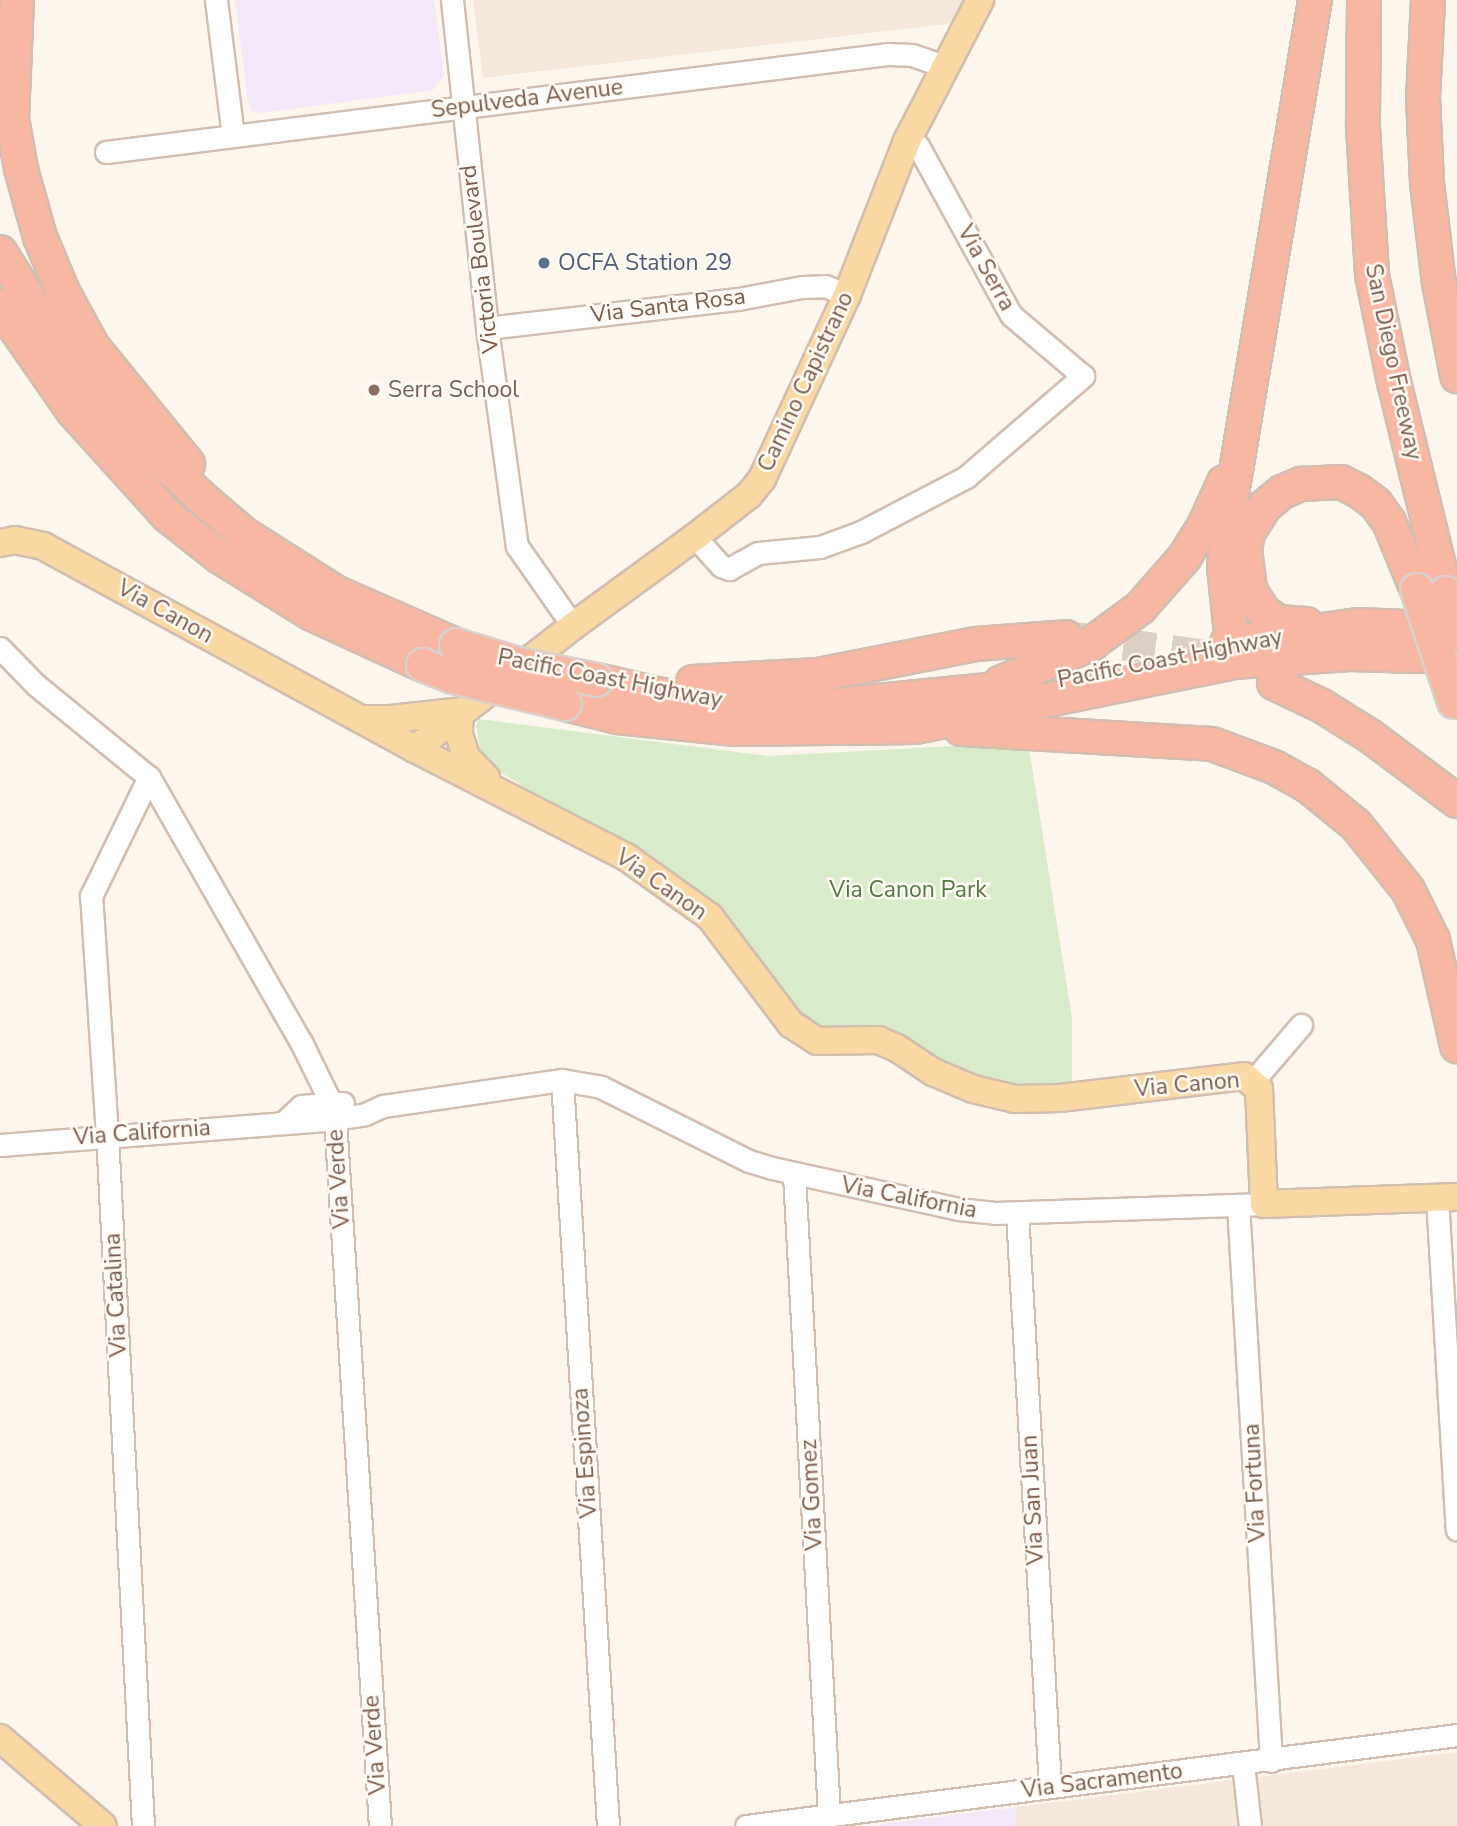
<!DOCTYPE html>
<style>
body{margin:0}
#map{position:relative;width:1457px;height:1826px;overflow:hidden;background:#fdf6ec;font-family:"Nunito Sans",sans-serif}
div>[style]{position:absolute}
.residential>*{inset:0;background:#f5e8da}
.education>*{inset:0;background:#f3e8fa}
.green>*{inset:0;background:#d8ecc9}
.highway-tunnel>*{height:32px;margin-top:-16px;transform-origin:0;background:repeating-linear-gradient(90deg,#dcd0c4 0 32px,transparent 0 48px)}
.roads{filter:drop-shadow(2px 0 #d1beb0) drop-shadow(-2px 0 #d1beb0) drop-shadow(0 2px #d1beb0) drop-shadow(0 -2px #d1beb0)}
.minor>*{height:21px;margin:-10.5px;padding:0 10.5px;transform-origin:10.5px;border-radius:10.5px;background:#fff}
.major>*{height:26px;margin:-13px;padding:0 13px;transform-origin:13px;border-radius:13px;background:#fbd9a5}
.highway>*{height:32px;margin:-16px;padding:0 16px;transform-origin:16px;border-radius:16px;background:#f7b7a3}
.bridges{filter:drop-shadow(2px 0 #dad1cd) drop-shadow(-2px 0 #dad1cd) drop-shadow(0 2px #dad1cd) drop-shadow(0 -2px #dad1cd)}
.highway-bridge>*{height:32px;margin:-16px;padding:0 16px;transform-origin:16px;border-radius:16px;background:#f7b7a3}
.dots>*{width:19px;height:19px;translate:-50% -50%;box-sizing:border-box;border:4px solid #fffaf3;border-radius:50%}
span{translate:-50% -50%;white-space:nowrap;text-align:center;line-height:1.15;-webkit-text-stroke:5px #fffaf3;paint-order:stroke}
.street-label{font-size:23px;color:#7a5c4d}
.service-label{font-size:23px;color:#4e5e75}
.left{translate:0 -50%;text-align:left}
.education-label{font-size:23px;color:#785e54}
.park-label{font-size:23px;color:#537a41}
</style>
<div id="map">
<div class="residential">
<i style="clip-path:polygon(473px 0,967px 0,956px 23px,483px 78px)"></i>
<i style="clip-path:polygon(1457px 1752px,1457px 1826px,1015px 1826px,1017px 1807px)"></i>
</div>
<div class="education">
<i style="clip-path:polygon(235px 0,434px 0,444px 76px,433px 90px,261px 113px,252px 111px,248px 103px)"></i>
<i style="clip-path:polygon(1017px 1807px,1015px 1826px,867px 1826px)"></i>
</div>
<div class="green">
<i style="clip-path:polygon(479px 719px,768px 756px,1028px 742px,1072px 1018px,1072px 1093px,1013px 1096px,988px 1079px,932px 1059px,887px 1029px,862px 1025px,819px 1027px,802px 1021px,724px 925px,560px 809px,482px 761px,476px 726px)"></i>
</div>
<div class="highway-tunnel">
<i style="left:1076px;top:638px;width:140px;rotate:7.8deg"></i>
<i style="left:1215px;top:657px;width:21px;rotate:25deg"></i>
</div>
<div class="roads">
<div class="minor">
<i style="left:216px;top:0;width:137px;rotate:82.9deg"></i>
<i style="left:452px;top:0;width:330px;rotate:83.9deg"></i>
<i style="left:487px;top:328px;width:220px;rotate:82.2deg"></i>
<i style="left:517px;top:546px;width:98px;rotate:55deg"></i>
<i style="left:106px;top:152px;width:787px;rotate:-7.15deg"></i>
<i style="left:887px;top:54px;width:25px;rotate:2deg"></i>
<i style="left:912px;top:55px;width:36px;rotate:19deg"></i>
<i style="left:487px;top:328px;width:253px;rotate:-6.6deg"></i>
<i style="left:738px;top:299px;width:65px;rotate:-10.6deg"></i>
<i style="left:802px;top:287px;width:23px;rotate:-2deg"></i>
<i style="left:825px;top:286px;width:24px;rotate:22deg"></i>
<i style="left:695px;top:537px;width:39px;rotate:48deg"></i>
<i style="left:721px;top:566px;width:9px;rotate:21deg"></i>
<i style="left:729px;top:569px;width:33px;rotate:-29deg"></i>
<i style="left:758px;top:553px;width:62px;rotate:-5.5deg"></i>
<i style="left:820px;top:547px;width:44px;rotate:-20.1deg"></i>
<i style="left:861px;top:532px;width:119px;rotate:-27.6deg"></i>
<i style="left:966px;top:477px;width:155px;rotate:-40.8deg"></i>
<i style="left:1083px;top:376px;width:94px;rotate:-139.7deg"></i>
<i style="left:1011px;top:315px;width:193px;rotate:-118.8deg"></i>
<i style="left:918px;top:146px;width:12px;rotate:-156deg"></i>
<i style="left:0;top:648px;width:52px;rotate:45.8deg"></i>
<i style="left:36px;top:685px;width:146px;rotate:39.2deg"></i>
<i style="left:149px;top:777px;width:305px;rotate:60.2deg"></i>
<i style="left:301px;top:1042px;width:68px;rotate:63.8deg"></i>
<i style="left:331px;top:1103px;width:16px;rotate:76deg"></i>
<i style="left:335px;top:1119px;width:708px;rotate:86.36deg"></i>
<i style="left:562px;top:1080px;width:747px;rotate:86.47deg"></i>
<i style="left:1253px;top:1081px;width:74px;rotate:-49.4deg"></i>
<i style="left:284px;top:1122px;width:23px;rotate:-43deg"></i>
<i style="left:301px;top:1106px;width:42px;rotate:-4.1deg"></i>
<i style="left:0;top:1145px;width:336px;rotate:-4.4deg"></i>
<i style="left:335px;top:1119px;width:30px;rotate:-9deg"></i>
<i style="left:365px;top:1114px;width:20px;rotate:-24deg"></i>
<i style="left:383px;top:1106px;width:181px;rotate:-8.3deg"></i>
<i style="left:562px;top:1080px;width:40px;rotate:10deg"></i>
<i style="left:601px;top:1087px;width:165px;rotate:26.6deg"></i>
<i style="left:749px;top:1161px;width:24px;rotate:17deg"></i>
<i style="left:772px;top:1168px;width:190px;rotate:12.4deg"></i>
<i style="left:958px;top:1209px;width:37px;rotate:6deg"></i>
<i style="left:995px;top:1213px;width:269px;rotate:-1.9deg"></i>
<i style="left:794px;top:1175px;width:641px;rotate:86.87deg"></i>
<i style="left:1437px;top:1197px;width:333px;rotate:86.6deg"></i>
<i style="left:1238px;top:1205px;width:557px;rotate:86.6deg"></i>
<i style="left:1017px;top:1213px;width:575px;rotate:86.71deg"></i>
<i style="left:1243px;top:1764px;width:62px;rotate:83.6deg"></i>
<i style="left:143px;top:1826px;width:692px;rotate:-92.98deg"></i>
<i style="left:107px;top:1135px;width:240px;rotate:-93.8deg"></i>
<i style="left:91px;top:896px;width:132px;rotate:-64deg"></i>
<i style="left:746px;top:1826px;width:717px;rotate:-7.29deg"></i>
</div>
<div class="major">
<i style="left:0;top:543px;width:15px;rotate:-11deg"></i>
<i style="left:15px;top:540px;width:29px;rotate:12deg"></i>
<i style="left:43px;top:546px;width:424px;rotate:28.6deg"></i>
<i style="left:415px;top:749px;width:237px;rotate:27.1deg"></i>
<i style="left:626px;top:857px;width:103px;rotate:35.5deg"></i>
<i style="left:710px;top:917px;width:134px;rotate:52.9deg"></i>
<i style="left:791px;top:1024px;width:31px;rotate:33deg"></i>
<i style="left:817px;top:1041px;width:61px;rotate:-0.9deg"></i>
<i style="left:878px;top:1040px;width:21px;rotate:23deg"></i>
<i style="left:897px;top:1048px;width:43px;rotate:33.7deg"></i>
<i style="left:933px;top:1072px;width:43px;rotate:23deg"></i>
<i style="left:973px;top:1089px;width:43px;rotate:13.4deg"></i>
<i style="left:1015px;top:1099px;width:45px;rotate:-1.3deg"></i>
<i style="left:1060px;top:1098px;width:185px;rotate:-6.8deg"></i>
<i style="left:1244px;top:1076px;width:20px;rotate:41deg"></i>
<i style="left:1259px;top:1089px;width:115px;rotate:87.5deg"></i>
<i style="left:1264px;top:1204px;width:193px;rotate:-2.1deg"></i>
<i style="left:460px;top:712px;width:22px;rotate:93deg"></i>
<i style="left:459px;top:734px;width:24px;rotate:73deg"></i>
<i style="left:466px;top:757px;width:29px;rotate:46deg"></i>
<i style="left:363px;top:719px;width:28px"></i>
<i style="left:391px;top:719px;width:71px;rotate:-6.4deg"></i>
<i style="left:415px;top:749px;width:200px;rotate:-37.9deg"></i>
<i style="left:573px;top:626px;width:151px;rotate:-36.1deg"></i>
<i style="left:695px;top:537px;width:68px;rotate:-37.9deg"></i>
<i style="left:749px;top:495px;width:21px;rotate:-51deg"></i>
<i style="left:762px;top:479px;width:203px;rotate:-65.2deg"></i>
<i style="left:847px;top:295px;width:165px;rotate:-68.7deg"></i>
<i style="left:907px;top:141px;width:159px;rotate:-62.6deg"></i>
<i style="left:0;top:1738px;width:135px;rotate:40.5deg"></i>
</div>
<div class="highway">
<i style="left:17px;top:0;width:118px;rotate:92.4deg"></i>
<i style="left:12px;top:118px;width:52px;rotate:80deg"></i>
<i style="left:21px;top:169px;width:71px;rotate:74.4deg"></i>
<i style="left:40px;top:237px;width:60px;rotate:67.3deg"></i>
<i style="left:63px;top:292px;width:63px;rotate:61.4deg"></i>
<i style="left:93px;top:347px;width:151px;rotate:50.9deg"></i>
<i style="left:1364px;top:0;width:127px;rotate:90.5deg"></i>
<i style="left:1363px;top:127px;width:148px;rotate:86.5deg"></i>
<i style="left:1372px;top:275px;width:109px;rotate:78.4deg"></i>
<i style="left:1394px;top:382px;width:217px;rotate:76.2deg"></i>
<i style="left:1428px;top:0;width:98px;rotate:92.9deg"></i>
<i style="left:1423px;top:98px;width:85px;rotate:87.3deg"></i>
<i style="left:1427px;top:183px;width:101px;rotate:83.2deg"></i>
<i style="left:1439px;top:283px;width:95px;rotate:79deg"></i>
<i style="left:0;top:252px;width:118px;rotate:57.8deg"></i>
<i style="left:63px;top:352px;width:89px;rotate:50.9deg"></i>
<i style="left:119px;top:421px;width:115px;rotate:42.9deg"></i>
<i style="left:203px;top:499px;width:54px;rotate:40.5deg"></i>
<i style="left:244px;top:534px;width:110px;rotate:32.4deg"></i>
<i style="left:337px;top:593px;width:130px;rotate:23.6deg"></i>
<i style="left:0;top:306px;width:128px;rotate:55.2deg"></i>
<i style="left:73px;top:411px;width:142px;rotate:47.9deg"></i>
<i style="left:168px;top:516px;width:66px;rotate:38.3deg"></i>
<i style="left:220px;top:557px;width:108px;rotate:31.8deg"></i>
<i style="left:312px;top:614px;width:122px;rotate:24.7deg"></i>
<i style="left:1306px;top:624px;width:28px;rotate:-176deg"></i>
<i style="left:1278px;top:622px;width:19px;rotate:-144deg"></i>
<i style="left:1263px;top:611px;width:25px;rotate:-122deg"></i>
<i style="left:1250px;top:590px;width:41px;rotate:-97deg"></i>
<i style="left:1245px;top:549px;width:16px;rotate:-79deg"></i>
<i style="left:1248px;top:533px;width:31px;rotate:-58deg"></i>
<i style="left:1264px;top:507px;width:23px;rotate:-40deg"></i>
<i style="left:1282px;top:492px;width:21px;rotate:-23deg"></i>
<i style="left:1301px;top:484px;width:40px;rotate:-2.9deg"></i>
<i style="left:1341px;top:482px;width:20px;rotate:27deg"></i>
<i style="left:1359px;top:491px;width:21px;rotate:37deg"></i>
<i style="left:1376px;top:504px;width:22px;rotate:54deg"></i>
<i style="left:1389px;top:522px;width:74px;rotate:67.6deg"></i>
<i style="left:1227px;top:643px;width:132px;rotate:-7.8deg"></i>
<i style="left:1358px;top:625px;width:96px;rotate:2.4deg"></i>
<i style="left:1234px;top:662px;width:96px;rotate:-96deg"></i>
<i style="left:1224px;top:567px;width:61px;rotate:-84.4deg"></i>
<i style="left:1230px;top:506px;width:513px;rotate:-80.46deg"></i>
<i style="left:597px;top:680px;width:67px;rotate:13deg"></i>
<i style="left:662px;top:695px;width:70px;rotate:7.4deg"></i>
<i style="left:731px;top:704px;width:96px;rotate:1.2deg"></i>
<i style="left:827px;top:706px;width:200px;rotate:-5.7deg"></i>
<i style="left:693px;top:682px;width:125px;rotate:-3.2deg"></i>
<i style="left:818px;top:675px;width:161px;rotate:-11.1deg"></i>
<i style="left:976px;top:644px;width:90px;rotate:-4.4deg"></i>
<i style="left:1000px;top:683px;width:99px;rotate:-23.2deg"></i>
<i style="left:1091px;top:644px;width:61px;rotate:-36.3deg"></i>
<i style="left:1140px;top:608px;width:67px;rotate:-48.7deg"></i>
<i style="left:1184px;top:558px;width:38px;rotate:-58deg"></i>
<i style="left:1204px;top:526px;width:48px;rotate:-65.6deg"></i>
<i style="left:1274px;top:683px;width:53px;rotate:25.6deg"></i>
<i style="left:1322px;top:706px;width:57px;rotate:32deg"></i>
<i style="left:1370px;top:736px;width:109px;rotate:36.8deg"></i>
<i style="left:565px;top:704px;width:54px;rotate:14deg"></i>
<i style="left:617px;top:717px;width:119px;rotate:5.8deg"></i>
<i style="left:735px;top:729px;width:180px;rotate:-0.6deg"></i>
<i style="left:915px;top:727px;width:326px;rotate:-11.5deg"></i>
<i style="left:1234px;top:662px;width:116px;rotate:-3.9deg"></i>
<i style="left:1350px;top:654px;width:107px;rotate:1.6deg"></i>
<i style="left:961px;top:729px;width:251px;rotate:3.4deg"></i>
<i style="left:1212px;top:744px;width:66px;rotate:20.4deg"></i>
<i style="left:1274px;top:767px;width:38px;rotate:29deg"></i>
<i style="left:1307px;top:785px;width:63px;rotate:39.2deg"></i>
<i style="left:1356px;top:825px;width:83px;rotate:51.3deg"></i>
<i style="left:1408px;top:890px;width:56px;rotate:63.4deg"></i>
<i style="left:1433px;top:940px;width:109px;rotate:77.2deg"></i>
</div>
</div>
<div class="bridges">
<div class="highway-bridge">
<i style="left:1417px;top:590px;width:118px;rotate:71.7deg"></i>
<i style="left:1446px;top:593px;width:44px;rotate:75.7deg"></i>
<i style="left:456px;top:645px;width:69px;rotate:16.9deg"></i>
<i style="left:522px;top:665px;width:76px;rotate:11.3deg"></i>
<i style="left:423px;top:665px;width:32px;rotate:22deg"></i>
<i style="left:453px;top:677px;width:115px;rotate:13.6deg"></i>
</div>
</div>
<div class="dots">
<i style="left:544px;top:263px;background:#5c6f8a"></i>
<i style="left:374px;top:390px;background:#8d6e63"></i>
</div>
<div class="street-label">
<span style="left:527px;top:99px;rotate:-7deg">Sepulveda Avenue</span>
<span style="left:480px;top:259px;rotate:-97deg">Victoria Boulevard</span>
<span style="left:986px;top:268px;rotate:61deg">Via Serra</span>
<span style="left:668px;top:306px;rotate:-7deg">Via Santa Rosa</span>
<span style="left:1393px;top:362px;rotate:78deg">San Diego Freeway</span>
<span style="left:806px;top:382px;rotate:-65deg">Camino Capistrano</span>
<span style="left:165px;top:612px;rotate:29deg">Via Canon</span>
<span style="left:1170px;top:659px;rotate:-11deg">Pacific Coast Highway</span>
<span style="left:610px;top:679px;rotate:11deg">Pacific Coast Highway</span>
<span style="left:661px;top:885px;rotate:35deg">Via Canon</span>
<span style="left:1187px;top:1085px;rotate:-5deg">Via Canon</span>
<span style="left:142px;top:1133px;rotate:-4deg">Via California</span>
<span style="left:339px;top:1179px;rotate:-94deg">Via Verde</span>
<span style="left:909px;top:1198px;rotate:11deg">Via California</span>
<span style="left:116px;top:1295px;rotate:-93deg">Via Catalina</span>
<span style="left:585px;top:1453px;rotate:-94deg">Via Espinoza</span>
<span style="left:1255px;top:1483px;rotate:-93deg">Via Fortuna</span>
<span style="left:812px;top:1495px;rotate:-93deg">Via Gomez</span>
<span style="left:1033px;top:1500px;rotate:-93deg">Via San Juan</span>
<span style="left:375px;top:1745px;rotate:-94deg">Via Verde</span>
<span style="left:1102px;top:1781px;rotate:-7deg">Via Sacramento</span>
</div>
<div class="service-label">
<span class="left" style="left:558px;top:263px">OCFA Station 29</span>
</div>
<div class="education-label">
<span class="left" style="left:388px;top:390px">Serra School</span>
</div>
<div class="park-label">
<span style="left:908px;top:890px">Via Canon Park</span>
</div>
</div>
